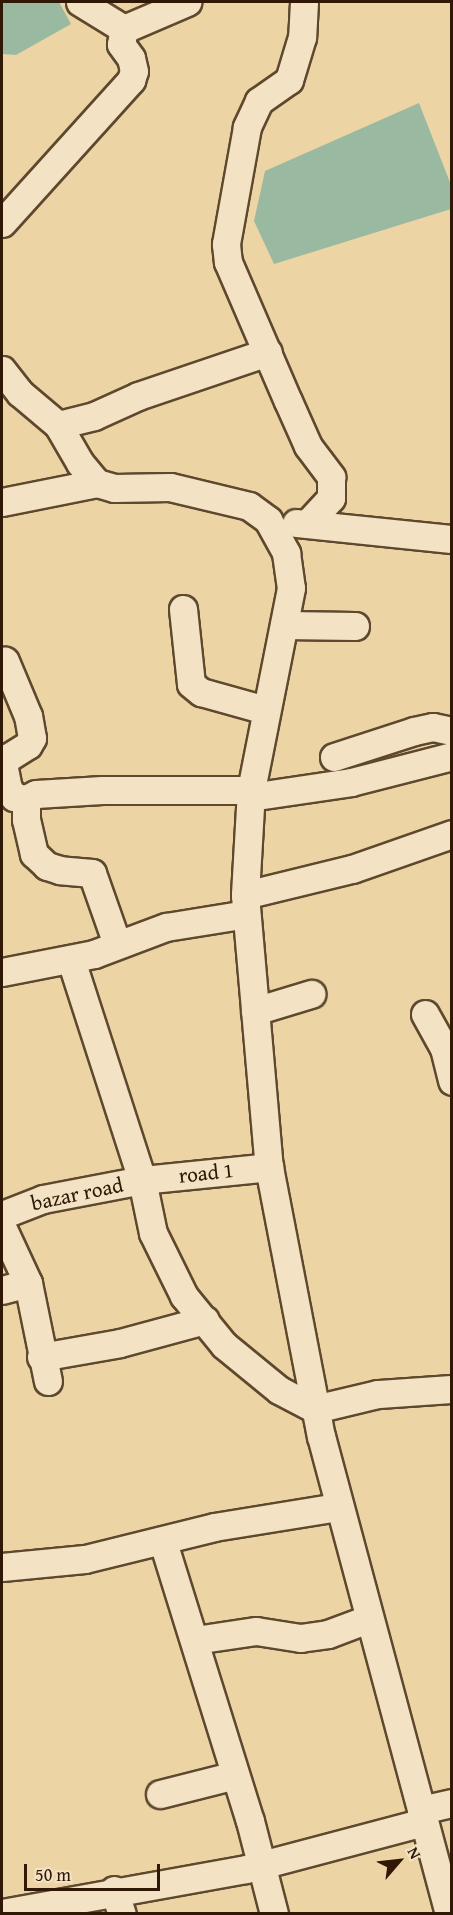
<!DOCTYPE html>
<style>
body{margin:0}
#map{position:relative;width:453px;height:1915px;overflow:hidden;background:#ecd4a5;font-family:"Gentium Book Plus",serif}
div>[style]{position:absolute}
.water>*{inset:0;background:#9ab9a1}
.roads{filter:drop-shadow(2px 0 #5e482e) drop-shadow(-2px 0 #5e482e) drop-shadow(0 2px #5e482e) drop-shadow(0 -2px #5e482e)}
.minor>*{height:27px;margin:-13.5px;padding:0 13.5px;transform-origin:13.5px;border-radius:13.5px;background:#f3e3c4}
span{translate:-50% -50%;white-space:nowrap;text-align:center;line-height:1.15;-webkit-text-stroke:4.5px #f3e3c4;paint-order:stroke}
.street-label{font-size:21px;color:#2f1906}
.frame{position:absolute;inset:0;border:3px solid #2f1906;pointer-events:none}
.north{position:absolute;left:369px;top:1831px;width:60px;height:60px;-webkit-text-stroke:4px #f3e3c4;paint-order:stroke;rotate:62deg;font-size:16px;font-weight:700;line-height:24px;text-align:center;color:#2f1906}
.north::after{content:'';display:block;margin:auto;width:21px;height:27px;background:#2f1906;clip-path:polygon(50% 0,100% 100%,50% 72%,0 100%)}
.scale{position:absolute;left:24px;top:1864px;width:136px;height:27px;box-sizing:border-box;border:3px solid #2f1906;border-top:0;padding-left:8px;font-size:18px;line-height:21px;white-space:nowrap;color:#2f1906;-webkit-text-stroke:4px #f3e3c4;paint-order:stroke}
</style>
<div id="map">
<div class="water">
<i style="clip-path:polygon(2px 2px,59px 2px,71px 24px,16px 55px,2px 54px)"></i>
<i style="clip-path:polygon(419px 103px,451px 185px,451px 209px,274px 264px,254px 221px,265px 171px)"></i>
</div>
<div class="roads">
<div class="minor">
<i style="left:80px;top:2px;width:52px;rotate:31.5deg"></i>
<i style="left:304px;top:2px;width:35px;rotate:93deg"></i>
<i style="left:302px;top:37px;width:45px;rotate:106.8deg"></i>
<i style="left:289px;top:80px;width:37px;rotate:145deg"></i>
<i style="left:259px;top:101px;width:29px;rotate:115deg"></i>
<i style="left:247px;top:127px;width:119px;rotate:100.2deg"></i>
<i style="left:226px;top:244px;width:18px;rotate:84deg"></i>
<i style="left:228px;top:262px;width:151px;rotate:66.7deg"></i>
<i style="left:288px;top:401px;width:49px;rotate:66deg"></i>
<i style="left:308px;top:446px;width:39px;rotate:53deg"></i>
<i style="left:331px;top:477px;width:21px;rotate:90deg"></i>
<i style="left:331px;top:498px;width:35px;rotate:133deg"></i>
<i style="left:2px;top:223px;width:193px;rotate:-47.9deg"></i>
<i style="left:131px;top:80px;width:9px;rotate:-72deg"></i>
<i style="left:134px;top:71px;width:13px;rotate:-103deg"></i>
<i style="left:131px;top:58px;width:17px;rotate:-126deg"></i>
<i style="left:121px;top:44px;width:15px;rotate:-79deg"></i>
<i style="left:124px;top:29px;width:69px;rotate:-23.2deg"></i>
<i style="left:2px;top:370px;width:29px;rotate:52deg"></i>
<i style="left:20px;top:393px;width:50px;rotate:40.1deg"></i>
<i style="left:58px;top:425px;width:44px;rotate:59.9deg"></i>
<i style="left:80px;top:463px;width:26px;rotate:50deg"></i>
<i style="left:97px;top:483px;width:18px;rotate:16deg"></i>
<i style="left:114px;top:488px;width:56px;rotate:-1deg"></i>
<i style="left:170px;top:487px;width:81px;rotate:13.5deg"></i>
<i style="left:249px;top:506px;width:24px;rotate:36deg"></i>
<i style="left:268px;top:520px;width:38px;rotate:61deg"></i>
<i style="left:286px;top:553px;width:35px;rotate:82deg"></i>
<i style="left:291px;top:588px;width:206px;rotate:101.2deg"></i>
<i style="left:251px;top:790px;width:105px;rotate:93.3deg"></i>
<i style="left:245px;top:895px;width:273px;rotate:85deg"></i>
<i style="left:269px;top:1167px;width:274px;rotate:79.1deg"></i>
<i style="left:321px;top:1436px;width:495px;rotate:75deg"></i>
<i style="left:58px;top:425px;width:37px;rotate:-14deg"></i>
<i style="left:94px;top:416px;width:48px;rotate:-24.4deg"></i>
<i style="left:138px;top:396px;width:137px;rotate:-18.7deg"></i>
<i style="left:2px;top:502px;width:97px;rotate:-11.3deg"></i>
<i style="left:296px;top:523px;width:157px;rotate:5.9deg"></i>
<i style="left:183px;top:609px;width:75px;rotate:83.9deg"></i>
<i style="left:191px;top:684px;width:13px;rotate:39deg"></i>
<i style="left:201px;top:692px;width:66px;rotate:15.7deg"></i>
<i style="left:284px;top:625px;width:71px;rotate:0.8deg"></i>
<i style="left:334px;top:757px;width:84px;rotate:-18deg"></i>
<i style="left:414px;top:731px;width:19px;rotate:-12deg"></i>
<i style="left:433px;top:727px;width:19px;rotate:12deg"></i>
<i style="left:2px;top:758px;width:31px;rotate:79deg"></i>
<i style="left:8px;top:788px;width:11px;rotate:56deg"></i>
<i style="left:14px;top:797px;width:12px;rotate:9deg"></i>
<i style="left:4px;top:760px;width:28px;rotate:-32deg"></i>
<i style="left:28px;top:745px;width:8px;rotate:-60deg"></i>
<i style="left:32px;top:738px;width:22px;rotate:-100deg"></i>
<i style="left:28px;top:716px;width:60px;rotate:-112.7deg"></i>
<i style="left:250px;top:797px;width:102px;rotate:-8.4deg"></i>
<i style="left:351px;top:782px;width:104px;rotate:-14.4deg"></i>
<i style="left:245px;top:895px;width:110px;rotate:-13.7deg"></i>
<i style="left:352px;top:869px;width:106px;rotate:-19.3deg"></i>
<i style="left:117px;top:944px;width:75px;rotate:-109.4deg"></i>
<i style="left:92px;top:873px;width:32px;rotate:-175deg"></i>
<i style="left:60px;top:870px;width:14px;rotate:-163deg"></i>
<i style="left:47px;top:866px;width:18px;rotate:-137deg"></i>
<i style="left:34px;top:854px;width:35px;rotate:-103deg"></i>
<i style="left:26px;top:820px;width:21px;rotate:-90deg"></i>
<i style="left:26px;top:799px;width:11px;rotate:-27deg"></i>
<i style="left:36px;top:794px;width:66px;rotate:-3.5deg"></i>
<i style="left:102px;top:790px;width:149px"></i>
<i style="left:71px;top:960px;width:231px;rotate:72.1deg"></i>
<i style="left:142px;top:1180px;width:128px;rotate:-5.8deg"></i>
<i style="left:2px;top:972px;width:94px;rotate:-11.1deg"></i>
<i style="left:94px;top:954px;width:77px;rotate:-20.6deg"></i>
<i style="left:166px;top:927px;width:81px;rotate:-9.2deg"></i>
<i style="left:255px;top:1011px;width:59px;rotate:-16.9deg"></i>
<i style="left:425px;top:1014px;width:39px;rotate:61deg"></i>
<i style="left:444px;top:1048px;width:34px;rotate:76deg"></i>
<i style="left:2px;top:1215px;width:44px;rotate:-21.3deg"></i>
<i style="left:43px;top:1199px;width:101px;rotate:-10.9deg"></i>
<i style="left:142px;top:1180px;width:54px;rotate:78.3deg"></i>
<i style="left:153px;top:1233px;width:70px;rotate:63.8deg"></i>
<i style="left:184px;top:1296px;width:63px;rotate:50.8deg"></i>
<i style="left:224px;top:1345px;width:71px;rotate:39.3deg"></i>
<i style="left:279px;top:1390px;width:41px;rotate:27.8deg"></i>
<i style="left:315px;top:1409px;width:65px;rotate:-13.4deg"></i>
<i style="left:378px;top:1394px;width:74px;rotate:-3.9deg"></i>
<i style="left:2px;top:1227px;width:62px;rotate:65.1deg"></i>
<i style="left:28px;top:1283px;width:27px;rotate:165deg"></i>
<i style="left:28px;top:1283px;width:100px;rotate:78.5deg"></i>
<i style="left:41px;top:1357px;width:80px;rotate:-10deg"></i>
<i style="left:120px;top:1343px;width:88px;rotate:-15.1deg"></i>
<i style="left:163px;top:1542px;width:292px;rotate:72.7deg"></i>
<i style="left:250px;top:1821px;width:96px;rotate:75.5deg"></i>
<i style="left:2px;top:1567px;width:83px;rotate:-5.5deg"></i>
<i style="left:85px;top:1559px;width:133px;rotate:-13.9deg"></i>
<i style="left:214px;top:1527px;width:126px;rotate:-9.2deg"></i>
<i style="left:195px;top:1640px;width:62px;rotate:-8.4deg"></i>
<i style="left:256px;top:1631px;width:45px;rotate:9deg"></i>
<i style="left:300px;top:1638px;width:28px;rotate:-8deg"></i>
<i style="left:328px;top:1634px;width:43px;rotate:-20.6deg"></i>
<i style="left:160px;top:1794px;width:77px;rotate:-14.2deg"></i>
<i style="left:421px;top:1810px;width:32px;rotate:-13deg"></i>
<i style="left:114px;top:1890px;width:25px;rotate:72deg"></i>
<i style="left:2px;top:1913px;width:248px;rotate:-10.2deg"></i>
<i style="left:246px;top:1869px;width:184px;rotate:-14.8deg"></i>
</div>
</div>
<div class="street-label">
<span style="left:206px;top:1173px;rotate:-6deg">road 1</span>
<span style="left:77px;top:1194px;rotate:-12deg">bazar road</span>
</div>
<div class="frame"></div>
<div class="north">N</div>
<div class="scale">50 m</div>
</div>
